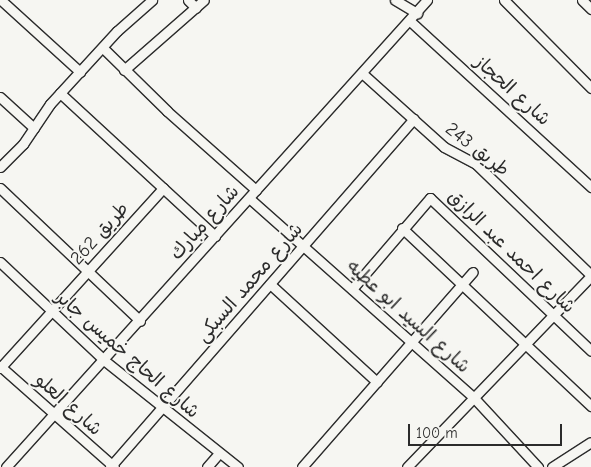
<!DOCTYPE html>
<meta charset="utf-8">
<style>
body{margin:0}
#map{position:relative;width:591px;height:467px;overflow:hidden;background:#f6f6f2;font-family:"Comic Neue","Playpen Sans Arabic",sans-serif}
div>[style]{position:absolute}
.roads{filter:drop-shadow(1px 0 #2b2b2b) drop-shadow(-1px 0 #2b2b2b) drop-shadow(0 1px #2b2b2b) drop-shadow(0 -1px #2b2b2b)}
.minor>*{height:9px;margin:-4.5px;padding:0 4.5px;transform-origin:4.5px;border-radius:4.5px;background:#f6f6f2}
span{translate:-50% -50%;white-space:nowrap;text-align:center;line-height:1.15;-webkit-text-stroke:4px #f6f6f2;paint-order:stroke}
.street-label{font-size:19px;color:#2b2b2b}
.scale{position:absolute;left:408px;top:424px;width:154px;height:22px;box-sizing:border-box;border:2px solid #2b2b2b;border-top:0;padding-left:6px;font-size:15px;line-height:18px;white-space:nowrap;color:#2b2b2b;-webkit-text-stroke:4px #f6f6f2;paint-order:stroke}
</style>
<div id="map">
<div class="roads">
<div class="minor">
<i style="left:1px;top:0;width:107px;rotate:42.3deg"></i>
<i style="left:188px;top:0;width:11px;rotate:45deg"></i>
<i style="left:395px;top:0;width:26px;rotate:31deg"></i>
<i style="left:504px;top:0;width:124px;rotate:45.3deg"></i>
<i style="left:582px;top:0;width:13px;rotate:45deg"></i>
<i style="left:410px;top:21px;width:246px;rotate:42.5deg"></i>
<i style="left:103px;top:48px;width:90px;rotate:44.5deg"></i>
<i style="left:167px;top:111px;width:119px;rotate:41.6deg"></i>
<i style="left:124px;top:70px;width:106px;rotate:-41.2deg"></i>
<i style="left:363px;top:74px;width:109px;rotate:42deg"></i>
<i style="left:444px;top:147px;width:36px;rotate:28deg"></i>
<i style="left:476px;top:164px;width:160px;rotate:44deg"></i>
<i style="left:60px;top:93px;width:211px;rotate:42.7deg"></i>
<i style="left:0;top:97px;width:46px;rotate:42.4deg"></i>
<i style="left:0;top:167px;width:33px;rotate:-45deg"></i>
<i style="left:23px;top:144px;width:48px;rotate:-56deg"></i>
<i style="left:50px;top:104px;width:99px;rotate:-47.5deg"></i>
<i style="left:117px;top:31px;width:47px;rotate:-41.5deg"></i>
<i style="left:0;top:188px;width:193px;rotate:43.5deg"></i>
<i style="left:249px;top:198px;width:302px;rotate:41.6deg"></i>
<i style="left:475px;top:399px;width:93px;rotate:47.2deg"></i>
<i style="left:402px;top:228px;width:260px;rotate:43.3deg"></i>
<i style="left:0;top:262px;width:144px;rotate:43.3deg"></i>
<i style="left:105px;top:361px;width:170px;rotate:38.6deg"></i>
<i style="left:270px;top:284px;width:145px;rotate:42.5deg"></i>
<i style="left:352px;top:289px;width:120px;rotate:-49.4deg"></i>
<i style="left:430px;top:198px;width:222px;rotate:43.5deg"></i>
<i style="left:0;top:366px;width:152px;rotate:41.5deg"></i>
<i style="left:0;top:368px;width:243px;rotate:-47.8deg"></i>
<i style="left:6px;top:467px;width:629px;rotate:-47.97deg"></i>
<i style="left:110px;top:467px;width:462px;rotate:-48.9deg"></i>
<i style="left:207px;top:467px;width:18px;rotate:-49deg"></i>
<i style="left:302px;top:467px;width:259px;rotate:-48.8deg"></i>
<i style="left:407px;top:467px;width:265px;rotate:-46.1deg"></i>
<i style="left:552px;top:467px;width:46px;rotate:-32.7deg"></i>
</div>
</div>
<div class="street-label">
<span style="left:512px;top:91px;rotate:42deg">شارع الحجاز</span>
<span style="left:477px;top:150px;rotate:38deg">طريق 243</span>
<span style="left:205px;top:223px;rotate:-48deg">شارع مبارك</span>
<span style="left:100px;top:234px;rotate:-48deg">طريق 262</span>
<span style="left:511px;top:252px;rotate:44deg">شارع احمد عبد الرازق</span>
<span style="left:250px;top:283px;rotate:-49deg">شارع محمد السبكى</span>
<span style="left:408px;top:317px;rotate:42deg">شارع السيد ابو عطيه</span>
<span style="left:127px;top:355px;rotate:41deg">شارع الحاج خميس جابر</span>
<span style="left:68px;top:405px;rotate:42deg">شارع العلو</span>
</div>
<div class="scale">100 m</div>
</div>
